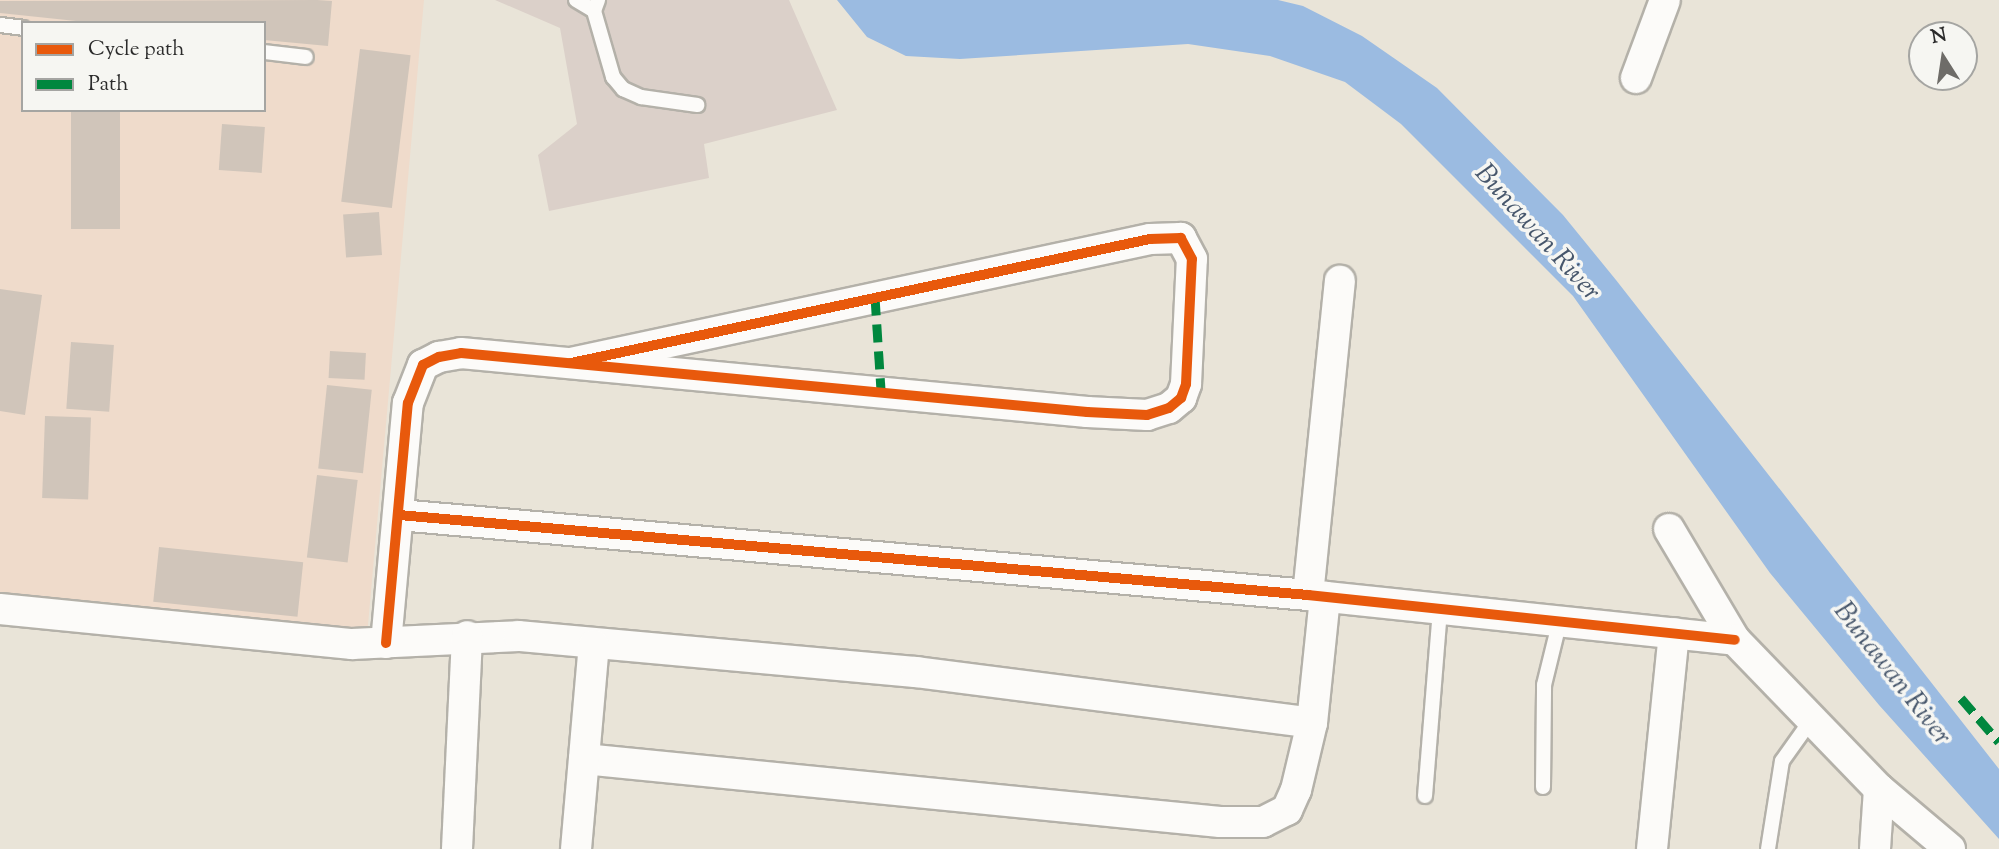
<!DOCTYPE html>
<style>
body{margin:0}
#map{position:relative;width:1999px;height:849px;overflow:hidden;background:#e9e4d8;font-family:"Sorts Mill Goudy",serif}
div>[style]{position:absolute}
.built>*{inset:0;background:#efdbcb}
.industrial>*{inset:0;background:#dbd0c9}
.water>*{inset:0;background:#9bbbe1}
.building>*{inset:0;background:#d0c5ba;transform-origin:0 0}
.roads{filter:drop-shadow(2px 0 #b4b1a9) drop-shadow(-2px 0 #b4b1a9) drop-shadow(0 2px #b4b1a9) drop-shadow(0 -2px #b4b1a9)}
.service>*{height:14px;margin:-7px;padding:0 7px;transform-origin:7px;border-radius:7px;background:#fcfbf9}
.minor>*{height:30px;margin:-15px;padding:0 15px;transform-origin:15px;border-radius:15px;background:#fcfbf9}
.quiet>*{height:9px;margin-top:-4.5px;transform-origin:0;background:repeating-linear-gradient(90deg,#00873e 0 18px,transparent 0 27px)}
.cycleway>*{height:10px;margin:-5px;padding:0 5px;transform-origin:5px;border-radius:5px;background:#e8590c}
span{translate:-50% -50%;white-space:nowrap;text-align:center;line-height:1.15;-webkit-text-stroke:7px #f6f6f2;paint-order:stroke}
.water-label{font-size:28px;color:#47576c;font-style:italic}
.legend{position:absolute;left:21px;top:21px;width:245px;height:91px;box-sizing:border-box;background:#f6f6f2;border:2px solid #a5a5a2;margin:0;padding:9px 12px;list-style:none;font-size:21px;color:#2b2b2b}
.legend li{display:flex;align-items:center;gap:14px;height:35px}
.legend b{width:35px;border:2px solid #a5a5a2}
.north{position:absolute;left:1908px;top:21px;width:70px;height:70px;box-sizing:border-box;background:#f6f6f2;border:2px solid #a5a5a2;border-radius:50%;rotate:348deg;font-size:19px;font-weight:700;line-height:28px;text-align:center;color:#2b2b2b}
.north::after{content:'';display:block;margin:auto;width:24px;height:32px;background:#6e6c68;clip-path:polygon(50% 0,100% 100%,50% 72%,0 100%)}
</style>
<div id="map">
<div class="built">
<i style="clip-path:polygon(evenodd,0 0,424px 0,367px 636px,0 600px,0 0,23px 23px,264px 23px,264px 110px,23px 110px,23px 23px)"></i>
</div>
<div class="industrial">
<i style="clip-path:polygon(495px 0,789px 0,837px 110px,704px 144px,709px 178px,549px 211px,538px 155px,577px 124px,560px 28px)"></i>
</div>
<div class="water">
<i style="clip-path:polygon(837px 0,1278px 0,1303px 6px,1362px 36px,1437px 88px,1563px 215px,1616px 280px,1999px 769px,1999px 839px,1879px 705px,1770px 573px,1573px 296px,1401px 124px,1345px 82px,1270px 56px,1188px 44px,960px 59px,906px 56px,867px 37px)"></i>
</div>
<div class="building">
<i style="clip-path:polygon(0 1px,317px 0,332px 1px,328px 46px,264px 40px,264px 23px,95px 23px,0 13px)"></i>
<i style="left:360px;top:49px;width:51px;height:154px;rotate:7deg"></i>
<i style="left:71px;top:110px;width:49px;height:119px"></i>
<i style="left:222px;top:124px;width:43px;height:46px;rotate:4deg"></i>
<i style="left:379px;top:212px;width:43px;height:36px;rotate:86deg"></i>
<i style="clip-path:polygon(0 289px,42px 295px,25px 415px,0 411px)"></i>
<i style="left:71px;top:342px;width:43px;height:67px;rotate:4deg"></i>
<i style="left:330px;top:351px;width:36px;height:27px;rotate:3deg"></i>
<i style="left:327px;top:385px;width:45px;height:84px;rotate:6deg"></i>
<i style="left:45px;top:416px;width:46px;height:82px;rotate:2deg"></i>
<i style="left:317px;top:475px;width:41px;height:83px;rotate:7deg"></i>
<i style="left:159px;top:547px;width:145px;height:55px;rotate:6deg"></i>
</div>
<div class="roads">
<div class="service">
<i style="left:576px;top:0;width:21px;rotate:31deg"></i>
<i style="left:598px;top:0;width:12px;rotate:110deg"></i>
<i style="left:594px;top:11px;width:69px;rotate:73.9deg"></i>
<i style="left:613px;top:77px;width:16px;rotate:50deg"></i>
<i style="left:623px;top:89px;width:20px;rotate:24deg"></i>
<i style="left:641px;top:97px;width:57px;rotate:8.1deg"></i>
<i style="left:0;top:25px;width:23px;rotate:7deg"></i>
<i style="left:264px;top:52px;width:42px;rotate:6.8deg"></i>
<i style="left:1543px;top:787px;width:102px;rotate:-89.4deg"></i>
<i style="left:1544px;top:685px;width:67px;rotate:-76.2deg"></i>
<i style="left:1425px;top:796px;width:189px;rotate:-85.4deg"></i>
<i style="left:1768px;top:849px;width:89px;rotate:-81deg"></i>
<i style="left:1782px;top:761px;width:52px;rotate:-54.5deg"></i>
</div>
<div class="minor">
<i style="left:1636px;top:78px;width:83px;rotate:-69.6deg"></i>
<i style="left:399px;top:515px;width:913px;rotate:5.03deg"></i>
<i style="left:1308px;top:595px;width:429px;rotate:6deg"></i>
<i style="left:1669px;top:529px;width:129px;rotate:59.3deg"></i>
<i style="left:1735px;top:640px;width:207px;rotate:46deg"></i>
<i style="left:1879px;top:789px;width:93px;rotate:40.2deg"></i>
<i style="left:1308px;top:595px;width:316px;rotate:-84.2deg"></i>
<i style="left:0;top:609px;width:354px;rotate:5.7deg"></i>
<i style="left:352px;top:644px;width:167px;rotate:-2.7deg"></i>
<i style="left:519px;top:636px;width:399px;rotate:5.2deg"></i>
<i style="left:916px;top:672px;width:399px;rotate:7.3deg"></i>
<i style="left:386px;top:643px;width:241px;rotate:-84.8deg"></i>
<i style="left:408px;top:403px;width:41px;rotate:-68.5deg"></i>
<i style="left:423px;top:365px;width:18px;rotate:-27deg"></i>
<i style="left:439px;top:357px;width:22px;rotate:-10deg"></i>
<i style="left:461px;top:353px;width:629px;rotate:5.38deg"></i>
<i style="left:1087px;top:412px;width:60px;rotate:2.9deg"></i>
<i style="left:1147px;top:415px;width:23px;rotate:-18deg"></i>
<i style="left:1169px;top:408px;width:16px;rotate:-40deg"></i>
<i style="left:1181px;top:398px;width:15px;rotate:-70deg"></i>
<i style="left:1186px;top:384px;width:125px;rotate:-87.3deg"></i>
<i style="left:1192px;top:259px;width:24px;rotate:-118deg"></i>
<i style="left:1181px;top:238px;width:31px;rotate:178deg"></i>
<i style="left:1150px;top:239px;width:592px;rotate:167.91deg"></i>
<i style="left:584px;top:759px;width:639px;rotate:5.66deg"></i>
<i style="left:1220px;top:822px;width:43px"></i>
<i style="left:1263px;top:822px;width:27px;rotate:-27deg"></i>
<i style="left:1287px;top:810px;width:22px;rotate:-66deg"></i>
<i style="left:1296px;top:790px;width:69px;rotate:-76.6deg"></i>
<i style="left:1312px;top:723px;width:127px;rotate:-84.1deg"></i>
<i style="left:457px;top:849px;width:213px;rotate:-87.3deg"></i>
<i style="left:576px;top:849px;width:205px;rotate:-85deg"></i>
<i style="left:1652px;top:849px;width:217px;rotate:-84.2deg"></i>
<i style="left:1875px;top:849px;width:60px;rotate:-86.2deg"></i>
</div>
</div>
<div class="quiet">
<i style="left:875px;top:297px;width:94px;rotate:86.3deg"></i>
<i style="left:1961px;top:698px;width:58px;rotate:49.2deg"></i>
</div>
<div class="cycleway">
<i style="left:399px;top:515px;width:913px;rotate:5.03deg"></i>
<i style="left:1308px;top:595px;width:429px;rotate:6deg"></i>
<i style="left:386px;top:643px;width:241px;rotate:-84.8deg"></i>
<i style="left:408px;top:403px;width:41px;rotate:-68.5deg"></i>
<i style="left:423px;top:365px;width:18px;rotate:-27deg"></i>
<i style="left:439px;top:357px;width:22px;rotate:-10deg"></i>
<i style="left:461px;top:353px;width:629px;rotate:5.38deg"></i>
<i style="left:1087px;top:412px;width:60px;rotate:2.9deg"></i>
<i style="left:1147px;top:415px;width:23px;rotate:-18deg"></i>
<i style="left:1169px;top:408px;width:16px;rotate:-40deg"></i>
<i style="left:1181px;top:398px;width:15px;rotate:-70deg"></i>
<i style="left:1186px;top:384px;width:125px;rotate:-87.3deg"></i>
<i style="left:1192px;top:259px;width:24px;rotate:-118deg"></i>
<i style="left:1181px;top:238px;width:31px;rotate:178deg"></i>
<i style="left:1150px;top:239px;width:592px;rotate:167.91deg"></i>
</div>
<div class="water-label">
<span style="left:1537px;top:233px;rotate:48deg">Bunawan River</span>
<span style="left:1892px;top:674px;rotate:52deg">Bunawan River</span>
</div>
<ul class="legend">
<li><b style="height:9px;background:#e8590c"></b>Cycle path</li>
<li><b style="height:9px;background:#00873e"></b>Path</li>
</ul>
<div class="north">N</div>
</div>
